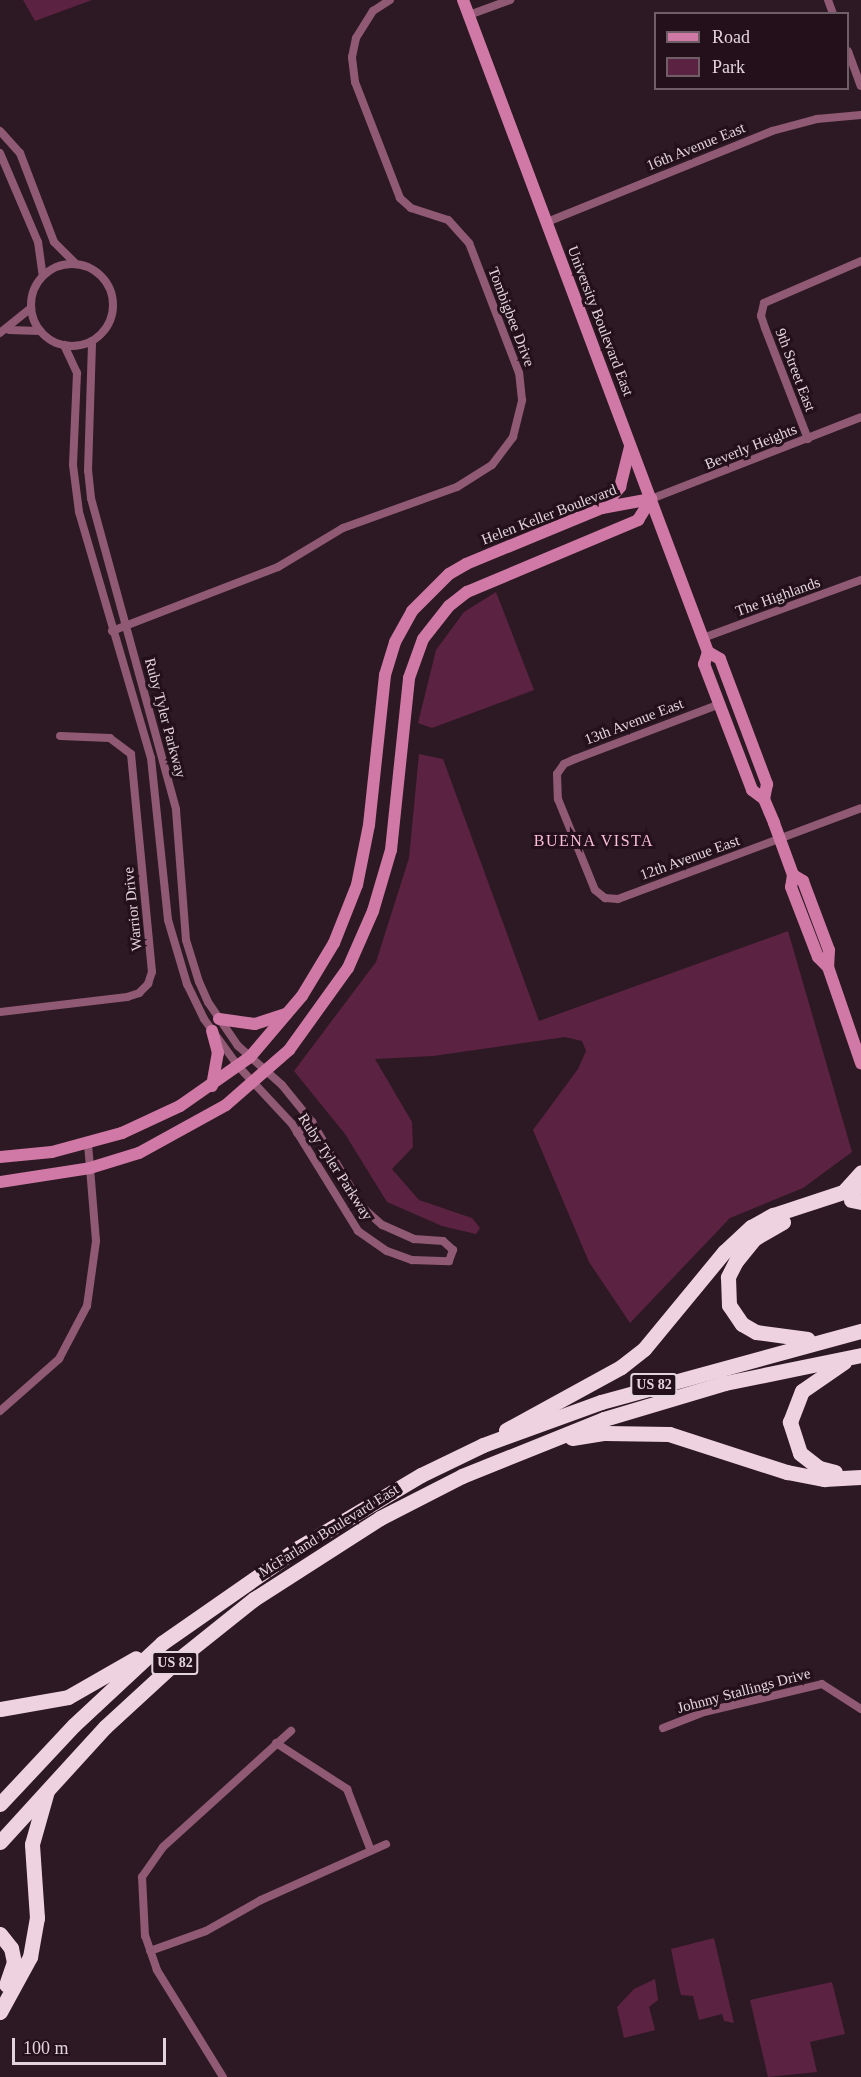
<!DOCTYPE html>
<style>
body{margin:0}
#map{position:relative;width:861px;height:2077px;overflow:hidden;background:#2d1923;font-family:Georgia,serif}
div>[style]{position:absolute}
.green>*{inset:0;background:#5b2242}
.street>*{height:8px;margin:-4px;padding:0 4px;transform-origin:4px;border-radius:4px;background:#905a75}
.street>.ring{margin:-4px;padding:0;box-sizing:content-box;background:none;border:8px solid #905a75;border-radius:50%}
.secondary>*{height:12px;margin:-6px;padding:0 6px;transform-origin:6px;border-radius:6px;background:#d179a6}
.highway>*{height:15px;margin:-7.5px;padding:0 7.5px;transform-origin:7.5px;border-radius:7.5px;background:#efd2df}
span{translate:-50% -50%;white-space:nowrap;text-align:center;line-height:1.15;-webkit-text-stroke:6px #23101a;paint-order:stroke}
.shield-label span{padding:2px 4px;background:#23101a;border:2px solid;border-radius:4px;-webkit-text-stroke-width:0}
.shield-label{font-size:14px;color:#e3d4db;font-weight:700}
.street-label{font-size:15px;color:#e3d4db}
.neighbourhood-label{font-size:16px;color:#fbbdda;letter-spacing:1.5px}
.legend{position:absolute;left:654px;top:12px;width:195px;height:78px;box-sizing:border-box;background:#23101a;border:2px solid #705e67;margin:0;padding:8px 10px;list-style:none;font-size:18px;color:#e3d4db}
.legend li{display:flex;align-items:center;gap:12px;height:30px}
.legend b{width:30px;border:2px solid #705e67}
.scale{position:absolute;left:12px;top:2038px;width:154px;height:27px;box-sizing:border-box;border:3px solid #e3d4db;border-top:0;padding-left:8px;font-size:18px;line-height:21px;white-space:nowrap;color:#e3d4db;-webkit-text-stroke:4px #23101a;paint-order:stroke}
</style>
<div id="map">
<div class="green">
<i style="clip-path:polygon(23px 0,92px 0,35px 21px)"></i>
<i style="clip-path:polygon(496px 592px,534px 690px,432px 728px,418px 723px,436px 650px,464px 612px)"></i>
<i style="clip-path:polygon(419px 754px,443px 759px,539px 1021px,788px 931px,852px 1152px,803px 1188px,730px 1218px,630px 1323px,589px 1262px,533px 1130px,578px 1069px,586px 1051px,582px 1041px,565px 1037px,433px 1056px,375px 1059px,412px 1122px,413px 1147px,392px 1169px,419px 1200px,472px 1218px,480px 1228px,476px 1234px,442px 1226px,387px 1202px,345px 1134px,294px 1071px,376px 962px,409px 858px)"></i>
<i style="clip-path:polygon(714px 1938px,734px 2023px,724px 2021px,722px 2014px,699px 2020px,693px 1996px,681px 1995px,678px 1983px,671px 1949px)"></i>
<i style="clip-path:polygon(655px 1979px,658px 2000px,649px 2007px,655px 2030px,624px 2038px,617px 2007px,634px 1989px)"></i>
<i style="clip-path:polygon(832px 1982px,845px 2034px,810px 2042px,817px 2072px,768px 2077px,750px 2000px)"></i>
</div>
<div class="street">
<i style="left:828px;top:0;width:15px;rotate:70deg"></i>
<i style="left:469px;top:15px;width:44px;rotate:-20.1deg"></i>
<i style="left:848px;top:51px;width:37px;rotate:70deg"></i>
<i style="left:0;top:131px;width:30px;rotate:48deg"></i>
<i style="left:20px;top:153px;width:95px;rotate:69.1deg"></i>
<i style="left:54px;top:242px;width:31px;rotate:45deg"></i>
<i style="left:0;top:153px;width:97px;rotate:66.9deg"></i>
<i style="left:38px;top:242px;width:34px;rotate:82deg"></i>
<i style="left:547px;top:222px;width:243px;rotate:-22deg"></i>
<i style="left:772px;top:131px;width:47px;rotate:-14.9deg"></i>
<i style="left:817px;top:119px;width:44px;rotate:-5.2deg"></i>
<i class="ring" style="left:31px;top:264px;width:74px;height:74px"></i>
<i style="left:9px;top:330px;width:31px;rotate:2deg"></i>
<i style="left:0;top:333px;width:40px;rotate:-39deg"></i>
<i style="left:64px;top:345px;width:31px;rotate:65deg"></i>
<i style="left:77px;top:373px;width:92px;rotate:92.5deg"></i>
<i style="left:73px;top:465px;width:47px;rotate:82.7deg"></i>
<i style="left:79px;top:512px;width:256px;rotate:73.7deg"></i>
<i style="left:151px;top:758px;width:163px;rotate:84deg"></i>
<i style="left:168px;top:920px;width:67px;rotate:73.5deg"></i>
<i style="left:187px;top:984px;width:39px;rotate:64deg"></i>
<i style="left:204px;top:1019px;width:58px;rotate:54.1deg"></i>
<i style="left:238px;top:1066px;width:79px;rotate:47deg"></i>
<i style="left:292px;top:1124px;width:126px;rotate:58.3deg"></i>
<i style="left:358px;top:1231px;width:35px;rotate:35deg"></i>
<i style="left:387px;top:1251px;width:27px;rotate:20deg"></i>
<i style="left:412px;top:1260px;width:37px;rotate:2deg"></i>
<i style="left:449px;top:1261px;width:12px;rotate:-70deg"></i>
<i style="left:453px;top:1250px;width:13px;rotate:-138deg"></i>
<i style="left:443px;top:1241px;width:29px;rotate:-176deg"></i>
<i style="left:414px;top:1239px;width:35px;rotate:-156deg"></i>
<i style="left:382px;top:1225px;width:25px;rotate:-138deg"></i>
<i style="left:363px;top:1208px;width:100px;rotate:-120.7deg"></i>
<i style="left:312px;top:1122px;width:48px;rotate:-129deg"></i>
<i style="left:282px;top:1085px;width:59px;rotate:-138.4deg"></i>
<i style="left:238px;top:1046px;width:53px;rotate:-124.3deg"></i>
<i style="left:208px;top:1002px;width:22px;rotate:-114deg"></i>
<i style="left:199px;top:982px;width:44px;rotate:-107.2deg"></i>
<i style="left:186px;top:940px;width:131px;rotate:-94.4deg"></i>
<i style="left:176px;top:809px;width:322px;rotate:-105.3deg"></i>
<i style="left:91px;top:498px;width:27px;rotate:-96deg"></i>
<i style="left:88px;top:471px;width:130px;rotate:-88.2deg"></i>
<i style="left:808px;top:439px;width:119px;rotate:-111.2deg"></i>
<i style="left:765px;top:328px;width:13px;rotate:-108deg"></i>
<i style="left:761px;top:316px;width:13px;rotate:-77deg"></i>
<i style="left:764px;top:303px;width:106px;rotate:-23.4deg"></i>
<i style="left:651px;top:499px;width:225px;rotate:-21.3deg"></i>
<i style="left:112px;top:631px;width:178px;rotate:-21.1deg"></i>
<i style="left:278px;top:567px;width:76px;rotate:-31deg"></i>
<i style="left:343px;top:528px;width:121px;rotate:-19.8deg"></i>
<i style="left:457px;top:487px;width:41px;rotate:-32.2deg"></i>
<i style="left:492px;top:465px;width:35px;rotate:-53deg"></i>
<i style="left:513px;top:437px;width:38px;rotate:-76deg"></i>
<i style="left:522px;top:400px;width:27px;rotate:-96deg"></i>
<i style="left:519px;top:373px;width:139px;rotate:-111deg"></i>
<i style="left:469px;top:243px;width:31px;rotate:-132deg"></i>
<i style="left:448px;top:220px;width:39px;rotate:-162deg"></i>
<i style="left:411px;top:208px;width:15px;rotate:-138deg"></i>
<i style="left:400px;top:198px;width:124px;rotate:-111.2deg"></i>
<i style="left:355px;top:82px;width:25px;rotate:-97deg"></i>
<i style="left:352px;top:57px;width:19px;rotate:-78deg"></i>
<i style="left:356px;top:38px;width:32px;rotate:-58deg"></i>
<i style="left:373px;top:11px;width:20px;rotate:-33deg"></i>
<i style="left:703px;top:638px;width:168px;rotate:-20.2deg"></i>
<i style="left:720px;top:704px;width:155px;rotate:159.2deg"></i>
<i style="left:575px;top:759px;width:12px;rotate:156deg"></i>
<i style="left:564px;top:764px;width:12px;rotate:125deg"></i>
<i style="left:557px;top:774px;width:25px;rotate:88deg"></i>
<i style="left:558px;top:799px;width:98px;rotate:67.9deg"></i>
<i style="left:595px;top:890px;width:13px;rotate:39deg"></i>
<i style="left:605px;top:898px;width:13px;rotate:4deg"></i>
<i style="left:618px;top:899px;width:259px;rotate:-20.5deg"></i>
<i style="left:0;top:1012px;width:128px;rotate:-6.7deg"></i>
<i style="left:127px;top:997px;width:13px;rotate:-18deg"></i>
<i style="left:139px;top:993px;width:13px;rotate:-45deg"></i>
<i style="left:148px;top:984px;width:13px;rotate:-72deg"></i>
<i style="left:152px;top:972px;width:219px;rotate:-95.5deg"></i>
<i style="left:131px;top:754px;width:26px;rotate:-143deg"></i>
<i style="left:110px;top:738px;width:50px;rotate:-177.7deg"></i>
<i style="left:297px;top:1133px;width:19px;rotate:-36deg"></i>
<i style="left:0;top:1411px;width:79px;rotate:-41.4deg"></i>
<i style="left:59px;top:1359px;width:60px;rotate:-62.2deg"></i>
<i style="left:87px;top:1306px;width:66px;rotate:-82.1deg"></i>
<i style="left:96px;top:1241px;width:98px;rotate:-94.7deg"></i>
<i style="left:663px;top:1728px;width:44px;rotate:-21.3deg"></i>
<i style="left:704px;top:1712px;width:121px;rotate:-13.3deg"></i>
<i style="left:822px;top:1684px;width:46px;rotate:32.7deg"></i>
<i style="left:276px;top:1743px;width:85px;rotate:32.9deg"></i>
<i style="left:347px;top:1789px;width:66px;rotate:68.8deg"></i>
<i style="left:150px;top:1951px;width:59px;rotate:-19.7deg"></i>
<i style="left:206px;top:1931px;width:63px;rotate:-29.4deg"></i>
<i style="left:261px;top:1900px;width:137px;rotate:-24.1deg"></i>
<i style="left:223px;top:2077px;width:126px;rotate:-121.7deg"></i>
<i style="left:157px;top:1970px;width:36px;rotate:-109deg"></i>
<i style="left:145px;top:1936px;width:59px;rotate:-92.9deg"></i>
<i style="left:142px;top:1877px;width:37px;rotate:-55deg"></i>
<i style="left:163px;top:1847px;width:173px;rotate:-42.2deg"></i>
</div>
<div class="secondary">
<i style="left:463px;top:0;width:697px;rotate:69.41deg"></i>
<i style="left:708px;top:652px;width:14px;rotate:30deg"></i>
<i style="left:720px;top:659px;width:134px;rotate:69.4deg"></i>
<i style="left:767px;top:784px;width:15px;rotate:101deg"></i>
<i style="left:602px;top:508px;width:28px;rotate:-49deg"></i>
<i style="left:620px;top:487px;width:41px;rotate:-76deg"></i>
<i style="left:708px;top:652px;width:13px;rotate:108deg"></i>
<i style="left:704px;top:664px;width:135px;rotate:69.1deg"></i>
<i style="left:752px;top:790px;width:15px;rotate:37deg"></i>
<i style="left:764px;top:799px;width:26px;rotate:67deg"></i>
<i style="left:774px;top:823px;width:55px;rotate:69.9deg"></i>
<i style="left:793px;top:875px;width:12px;rotate:99deg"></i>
<i style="left:791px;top:887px;width:75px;rotate:68.9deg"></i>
<i style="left:818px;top:957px;width:14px;rotate:45deg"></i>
<i style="left:793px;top:875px;width:12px;rotate:31deg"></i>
<i style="left:803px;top:881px;width:74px;rotate:69.4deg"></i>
<i style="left:829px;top:950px;width:17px;rotate:93deg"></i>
<i style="left:828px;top:967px;width:102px;rotate:71deg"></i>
<i style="left:219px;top:1019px;width:36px;rotate:8deg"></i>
<i style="left:255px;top:1024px;width:33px;rotate:-18deg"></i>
<i style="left:212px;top:1086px;width:34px;rotate:-80deg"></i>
<i style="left:218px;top:1053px;width:23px;rotate:-105deg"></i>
<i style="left:0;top:1157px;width:52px;rotate:-5.5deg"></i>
<i style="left:52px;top:1152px;width:73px;rotate:-15.2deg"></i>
<i style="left:122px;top:1133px;width:64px;rotate:-25deg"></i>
<i style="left:180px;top:1106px;width:85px;rotate:-35deg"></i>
<i style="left:250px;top:1057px;width:80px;rotate:-49.6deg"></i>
<i style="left:302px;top:996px;width:62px;rotate:-58.9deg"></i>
<i style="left:334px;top:943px;width:62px;rotate:-68.4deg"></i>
<i style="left:357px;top:885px;width:61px;rotate:-78.7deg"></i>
<i style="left:369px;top:825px;width:151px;rotate:-83.9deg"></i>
<i style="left:385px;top:675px;width:34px;rotate:-73deg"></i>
<i style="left:395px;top:642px;width:35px;rotate:-61deg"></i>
<i style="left:412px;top:611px;width:52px;rotate:-45deg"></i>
<i style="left:449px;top:574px;width:20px;rotate:-30deg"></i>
<i style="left:466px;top:564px;width:147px;rotate:-22.4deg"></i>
<i style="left:602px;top:508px;width:50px;rotate:-10.4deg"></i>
<i style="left:0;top:1182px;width:91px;rotate:-8.8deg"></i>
<i style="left:90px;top:1168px;width:51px;rotate:-17deg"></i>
<i style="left:139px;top:1153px;width:99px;rotate:-28.9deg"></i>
<i style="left:226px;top:1105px;width:84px;rotate:-41.1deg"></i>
<i style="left:289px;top:1050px;width:101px;rotate:-54.3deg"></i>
<i style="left:348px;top:968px;width:62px;rotate:-66.3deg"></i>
<i style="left:373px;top:911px;width:64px;rotate:-73.6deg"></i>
<i style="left:391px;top:850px;width:173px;rotate:-84deg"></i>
<i style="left:409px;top:678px;width:41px;rotate:-70.3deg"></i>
<i style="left:423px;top:639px;width:42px;rotate:-51.8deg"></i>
<i style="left:449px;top:606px;width:23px;rotate:-38deg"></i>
<i style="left:467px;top:592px;width:186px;rotate:-22.8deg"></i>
<i style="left:638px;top:520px;width:25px;rotate:-58deg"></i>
</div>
<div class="highway">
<i style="left:845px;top:1190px;width:24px;rotate:-48deg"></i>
<i style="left:851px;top:1200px;width:10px;rotate:11deg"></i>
<i style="left:783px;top:1222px;width:34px;rotate:150deg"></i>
<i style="left:754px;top:1239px;width:28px;rotate:129deg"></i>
<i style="left:736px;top:1261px;width:18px;rotate:117deg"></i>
<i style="left:728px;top:1277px;width:28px;rotate:88deg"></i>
<i style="left:729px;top:1305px;width:23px;rotate:56deg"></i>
<i style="left:742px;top:1324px;width:16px;rotate:30deg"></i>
<i style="left:756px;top:1332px;width:52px;rotate:7.7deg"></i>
<i style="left:506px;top:1430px;width:131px;rotate:-28.7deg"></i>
<i style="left:621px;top:1367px;width:29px;rotate:-38deg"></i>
<i style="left:644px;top:1349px;width:126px;rotate:-50.5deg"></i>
<i style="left:724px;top:1252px;width:37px;rotate:-43deg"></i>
<i style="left:751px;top:1227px;width:25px;rotate:-29deg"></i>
<i style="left:773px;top:1215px;width:93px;rotate:-18.2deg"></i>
<i style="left:572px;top:1438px;width:33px;rotate:-9deg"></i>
<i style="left:605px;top:1433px;width:64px;rotate:0.9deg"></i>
<i style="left:669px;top:1434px;width:124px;rotate:17.9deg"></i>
<i style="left:787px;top:1472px;width:38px;rotate:11deg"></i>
<i style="left:824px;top:1479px;width:37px;rotate:-3deg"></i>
<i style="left:835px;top:1472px;width:16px;rotate:-166deg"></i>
<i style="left:819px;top:1468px;width:24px;rotate:-142deg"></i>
<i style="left:800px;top:1453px;width:33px;rotate:-108deg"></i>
<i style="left:790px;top:1422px;width:33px;rotate:-69deg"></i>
<i style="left:802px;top:1391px;width:51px;rotate:-34.6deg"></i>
<i style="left:0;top:1709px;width:69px;rotate:-10deg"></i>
<i style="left:68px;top:1697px;width:78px;rotate:-29.8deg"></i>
<i style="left:0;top:1804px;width:108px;rotate:-46.9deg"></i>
<i style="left:74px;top:1725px;width:120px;rotate:-43deg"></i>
<i style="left:162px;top:1643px;width:166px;rotate:-34.9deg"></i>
<i style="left:298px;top:1548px;width:143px;rotate:-30.7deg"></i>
<i style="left:421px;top:1475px;width:69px;rotate:-25.8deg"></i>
<i style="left:483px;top:1445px;width:126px;rotate:-20deg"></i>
<i style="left:601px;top:1402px;width:270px;rotate:-15.3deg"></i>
<i style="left:0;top:1842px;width:156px;rotate:-47.6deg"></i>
<i style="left:105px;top:1727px;width:102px;rotate:-42.6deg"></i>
<i style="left:180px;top:1658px;width:95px;rotate:-38.6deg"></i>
<i style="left:254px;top:1599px;width:150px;rotate:-32.7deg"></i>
<i style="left:380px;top:1518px;width:92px;rotate:-27.1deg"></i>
<i style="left:462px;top:1476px;width:153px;rotate:-21.9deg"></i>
<i style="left:604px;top:1419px;width:126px;rotate:-16.6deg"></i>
<i style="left:725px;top:1383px;width:139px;rotate:-11.6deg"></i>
<i style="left:0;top:1934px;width:18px;rotate:52deg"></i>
<i style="left:11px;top:1948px;width:14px;rotate:78deg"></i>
<i style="left:14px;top:1962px;width:24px;rotate:109deg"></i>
<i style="left:0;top:2012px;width:63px;rotate:-61.4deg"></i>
<i style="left:30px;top:1957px;width:40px;rotate:-80deg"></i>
<i style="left:37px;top:1918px;width:74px;rotate:-93.9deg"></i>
<i style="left:32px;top:1844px;width:55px;rotate:-74.2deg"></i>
</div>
<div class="shield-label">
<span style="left:654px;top:1385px">US 82</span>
<span style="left:175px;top:1663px">US 82</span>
</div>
<div class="street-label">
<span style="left:696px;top:147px;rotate:-22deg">16th Avenue East</span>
<span style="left:511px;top:317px;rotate:69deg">Tombigbee Drive</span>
<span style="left:600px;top:321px;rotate:69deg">University Boulevard East</span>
<span style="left:795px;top:370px;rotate:69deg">9th Street East</span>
<span style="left:751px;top:447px;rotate:-22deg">Beverly Heights</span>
<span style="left:549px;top:515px;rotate:-21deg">Helen Keller Boulevard</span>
<span style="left:778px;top:597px;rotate:-20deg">The Highlands</span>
<span style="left:165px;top:718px;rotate:75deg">Ruby Tyler Parkway</span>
<span style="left:634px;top:722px;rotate:-21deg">13th Avenue East</span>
<span style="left:690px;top:858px;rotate:-20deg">12th Avenue East</span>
<span style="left:133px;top:909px;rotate:-96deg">Warrior Drive</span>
<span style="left:335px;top:1167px;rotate:57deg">Ruby Tyler Parkway</span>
<span style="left:329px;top:1531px;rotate:-32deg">McFarland Boulevard East</span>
<span style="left:744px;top:1691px;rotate:-15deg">Johnny Stallings Drive</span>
</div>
<div class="neighbourhood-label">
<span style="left:594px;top:841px">BUENA VISTA</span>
</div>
<ul class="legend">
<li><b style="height:8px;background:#d179a6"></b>Road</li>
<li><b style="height:16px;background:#5b2242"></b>Park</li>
</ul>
<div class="scale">100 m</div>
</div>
